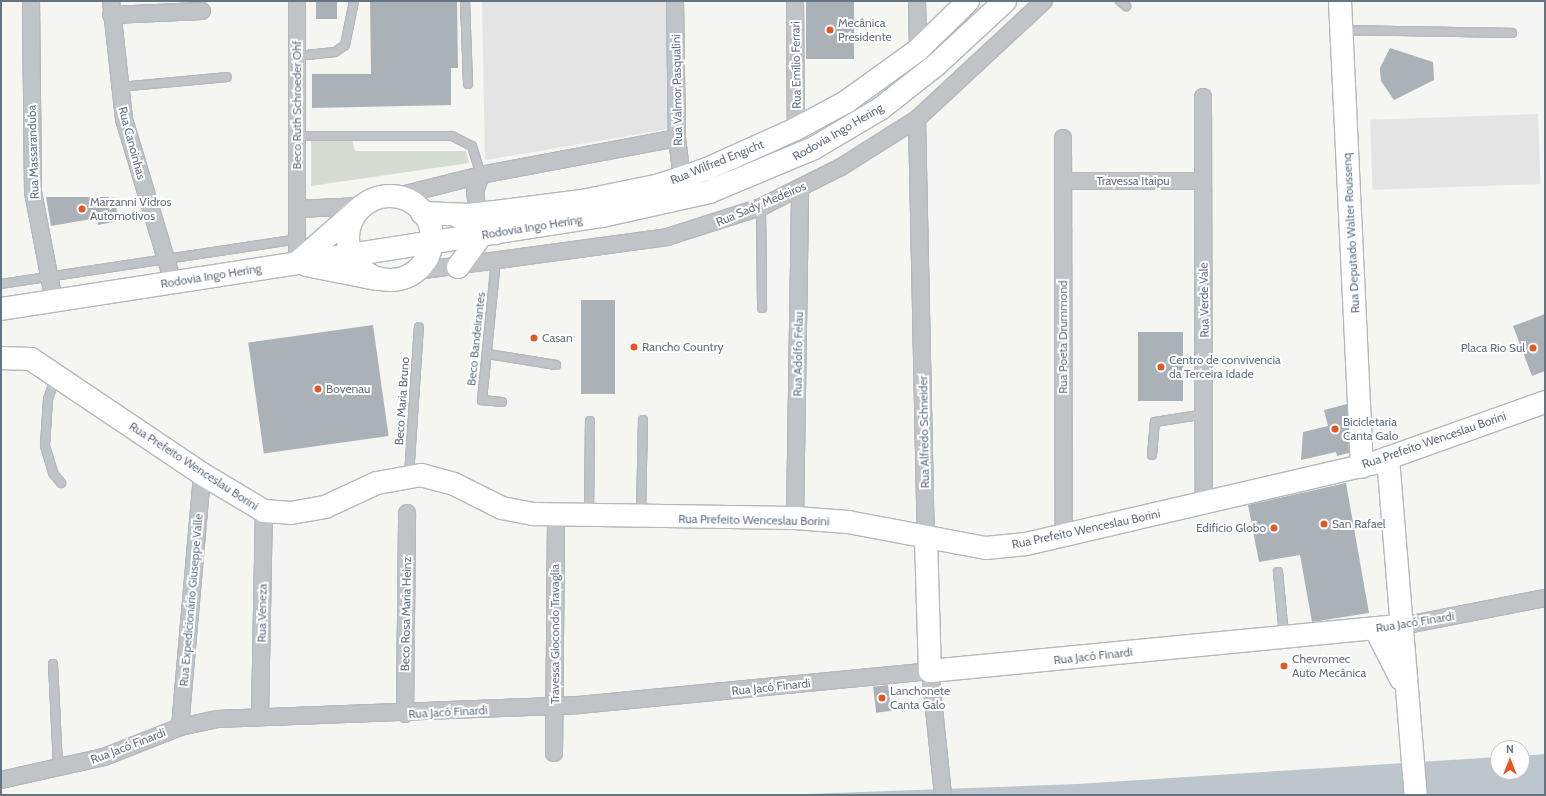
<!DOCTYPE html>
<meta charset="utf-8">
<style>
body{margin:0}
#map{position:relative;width:1546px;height:796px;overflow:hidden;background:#f5f5f2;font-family:Cabin,sans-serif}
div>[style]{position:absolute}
.built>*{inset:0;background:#e3e4e3;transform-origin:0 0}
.green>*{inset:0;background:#d6dcd3}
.water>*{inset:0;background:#bdc6cc}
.building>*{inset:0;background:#aab1b7;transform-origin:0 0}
.roads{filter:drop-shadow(1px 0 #b4b9be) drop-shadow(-1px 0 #b4b9be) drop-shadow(0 1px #b4b9be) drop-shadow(0 -1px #b4b9be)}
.lane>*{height:8px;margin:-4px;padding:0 4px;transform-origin:4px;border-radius:4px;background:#c0c4c7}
.street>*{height:16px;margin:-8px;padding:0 8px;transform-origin:8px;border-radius:8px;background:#c0c4c7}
.secondary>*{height:22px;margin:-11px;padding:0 11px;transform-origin:11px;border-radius:11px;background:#fff}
.secondary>.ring{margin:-11px;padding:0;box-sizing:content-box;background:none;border:22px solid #fff;border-radius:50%}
.highway>*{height:22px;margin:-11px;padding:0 11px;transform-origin:11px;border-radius:11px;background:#fff}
.dots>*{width:11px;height:11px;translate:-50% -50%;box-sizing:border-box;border:2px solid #fff;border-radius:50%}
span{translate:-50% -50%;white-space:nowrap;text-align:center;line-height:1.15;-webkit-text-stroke:4px #fff;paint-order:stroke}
.poi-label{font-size:12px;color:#647483}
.left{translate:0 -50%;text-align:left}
.right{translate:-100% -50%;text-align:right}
.street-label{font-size:12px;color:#647483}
.frame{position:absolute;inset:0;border:2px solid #647483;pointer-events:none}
.north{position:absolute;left:1490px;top:740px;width:40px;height:40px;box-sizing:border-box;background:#fff;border:1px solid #c1c7cd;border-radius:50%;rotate:0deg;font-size:11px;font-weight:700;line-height:16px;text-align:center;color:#647483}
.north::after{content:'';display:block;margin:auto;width:14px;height:18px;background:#e45723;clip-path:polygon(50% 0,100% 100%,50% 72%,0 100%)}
</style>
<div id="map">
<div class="built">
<i style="clip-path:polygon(482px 1px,667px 1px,669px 129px,485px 160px)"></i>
<i style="left:1538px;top:114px;width:70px;height:168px;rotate:88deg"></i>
</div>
<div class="green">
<i style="clip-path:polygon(311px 139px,352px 140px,355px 151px,466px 151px,469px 163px,311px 186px)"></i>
</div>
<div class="water">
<i style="clip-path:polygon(1545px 754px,1545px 795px,780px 795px,1077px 784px,1498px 757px,1498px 772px,1522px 772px,1522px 756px)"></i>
</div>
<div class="building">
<i style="left:316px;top:1px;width:21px;height:18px"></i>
<i style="clip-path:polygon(370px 1px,457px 1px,458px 68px,451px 68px,451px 105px,312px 108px,312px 74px,371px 74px)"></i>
<i style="left:806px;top:1px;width:48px;height:58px"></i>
<i style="clip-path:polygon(1390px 48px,1433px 62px,1434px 80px,1394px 100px,1381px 81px,1380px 68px)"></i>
<i style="clip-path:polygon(46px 197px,115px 197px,118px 221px,98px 225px,97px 218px,51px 226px)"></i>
<i style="left:581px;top:300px;width:34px;height:94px"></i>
<i style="clip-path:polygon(1545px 314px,1545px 371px,1532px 376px,1513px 326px)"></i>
<i style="left:373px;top:325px;width:112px;height:126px;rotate:82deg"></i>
<i style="left:1138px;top:332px;width:45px;height:69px"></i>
<i style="clip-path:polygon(1347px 404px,1349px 453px,1337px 456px,1336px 452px,1301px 460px,1303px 432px,1328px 426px,1324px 410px)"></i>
<i style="clip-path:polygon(1346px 483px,1369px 613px,1312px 622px,1300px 555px,1259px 562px,1248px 505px)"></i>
<i style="left:888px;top:685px;width:26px;height:15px;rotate:83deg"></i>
</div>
<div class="roads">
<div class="lane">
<i style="left:465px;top:1px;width:83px;rotate:87.9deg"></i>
<i style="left:1120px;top:1px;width:8px;rotate:40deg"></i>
<i style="left:1342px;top:30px;width:170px;rotate:1deg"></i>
<i style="left:297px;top:56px;width:38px;rotate:-6deg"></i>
<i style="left:335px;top:52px;width:12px;rotate:-35deg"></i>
<i style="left:345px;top:45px;width:45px;rotate:-78.4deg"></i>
<i style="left:119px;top:87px;width:108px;rotate:-5.3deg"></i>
<i style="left:297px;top:136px;width:155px"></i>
<i style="left:452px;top:136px;width:22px;rotate:27deg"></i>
<i style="left:472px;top:146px;width:30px;rotate:73deg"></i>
<i style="left:761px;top:207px;width:101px;rotate:89.4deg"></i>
<i style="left:496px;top:260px;width:141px;rotate:95.7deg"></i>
<i style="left:482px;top:400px;width:20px;rotate:6deg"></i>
<i style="left:1px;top:284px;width:299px;rotate:-8.6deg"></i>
<i style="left:488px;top:354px;width:69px;rotate:9.2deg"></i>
<i style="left:56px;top:376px;width:24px;rotate:109deg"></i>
<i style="left:48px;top:399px;width:47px;rotate:93.7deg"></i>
<i style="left:45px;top:446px;width:28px;rotate:73deg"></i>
<i style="left:53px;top:473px;width:13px;rotate:51deg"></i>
<i style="left:1152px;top:455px;width:33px;rotate:-85deg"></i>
<i style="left:1155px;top:422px;width:51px;rotate:-9.1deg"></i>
<i style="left:409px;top:476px;width:149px;rotate:-86.2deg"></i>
<i style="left:589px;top:514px;width:93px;rotate:-89.4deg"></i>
<i style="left:641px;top:515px;width:95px;rotate:-88.8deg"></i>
<i style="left:1278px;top:572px;width:64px;rotate:84.6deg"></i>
<i style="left:53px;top:664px;width:104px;rotate:87.2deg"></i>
</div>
<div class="street">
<i style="left:31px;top:1px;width:191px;rotate:89.4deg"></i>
<i style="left:33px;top:192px;width:111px;rotate:79.1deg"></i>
<i style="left:111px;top:1px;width:119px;rotate:83.7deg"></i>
<i style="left:124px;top:119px;width:170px;rotate:73.3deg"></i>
<i style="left:297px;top:1px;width:262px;rotate:90deg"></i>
<i style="left:675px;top:1px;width:137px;rotate:89.2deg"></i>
<i style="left:677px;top:138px;width:40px;rotate:82.9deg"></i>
<i style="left:795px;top:1px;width:128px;rotate:89.6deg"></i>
<i style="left:917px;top:1px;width:49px;rotate:88.8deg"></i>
<i style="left:111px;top:15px;width:91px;rotate:-2.5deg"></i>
<i style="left:1203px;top:97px;width:406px;rotate:89.9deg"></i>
<i style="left:917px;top:119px;width:420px;rotate:88.8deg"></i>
<i style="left:1063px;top:138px;width:397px;rotate:89.9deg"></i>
<i style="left:1063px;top:181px;width:140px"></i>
<i style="left:397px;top:196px;width:87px;rotate:-14deg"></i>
<i style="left:481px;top:175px;width:199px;rotate:-10.7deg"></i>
<i style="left:297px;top:209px;width:65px;rotate:-2.6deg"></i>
<i style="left:479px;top:224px;width:32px;rotate:-97deg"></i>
<i style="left:475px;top:192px;width:18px;rotate:-71deg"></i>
<i style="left:417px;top:271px;width:252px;rotate:-7.7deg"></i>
<i style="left:667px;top:237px;width:99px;rotate:-17.7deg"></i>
<i style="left:761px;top:207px;width:89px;rotate:-26.6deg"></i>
<i style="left:841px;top:167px;width:90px;rotate:-32.3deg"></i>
<i style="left:917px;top:119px;width:173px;rotate:-42.9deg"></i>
<i style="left:795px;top:518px;width:329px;rotate:-89.1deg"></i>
<i style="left:1401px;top:626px;width:147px;rotate:-11deg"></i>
<i style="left:405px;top:714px;width:201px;rotate:-89.4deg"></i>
<i style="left:260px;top:715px;width:204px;rotate:-88.9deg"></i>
<i style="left:180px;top:727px;width:254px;rotate:-85deg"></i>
<i style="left:554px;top:753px;width:237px;rotate:-89.5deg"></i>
<i style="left:1px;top:780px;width:106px;rotate:-12.6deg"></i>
<i style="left:104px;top:757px;width:82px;rotate:-21.5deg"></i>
<i style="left:180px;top:727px;width:39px;rotate:-12deg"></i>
<i style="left:218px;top:719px;width:361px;rotate:-2.2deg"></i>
<i style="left:579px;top:705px;width:353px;rotate:-5.5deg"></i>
<i style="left:930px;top:671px;width:125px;rotate:84deg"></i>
</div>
<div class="secondary">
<i style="left:1340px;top:1px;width:466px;rotate:87.3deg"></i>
<i class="ring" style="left:348px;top:196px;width:62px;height:62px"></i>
<i style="left:422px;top:213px;width:48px;rotate:2.4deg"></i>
<i style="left:470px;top:215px;width:113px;rotate:-7.1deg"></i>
<i style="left:582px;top:201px;width:80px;rotate:-11.6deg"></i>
<i style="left:660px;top:185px;width:50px;rotate:-18.8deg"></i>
<i style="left:707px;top:169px;width:98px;rotate:-24.2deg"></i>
<i style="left:796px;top:129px;width:57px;rotate:-28.4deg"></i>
<i style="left:846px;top:102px;width:89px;rotate:-35.8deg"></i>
<i style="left:918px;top:50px;width:70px;rotate:-44.4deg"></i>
<i style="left:1px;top:358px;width:30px;rotate:2deg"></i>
<i style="left:31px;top:359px;width:206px;rotate:33.9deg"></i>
<i style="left:202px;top:474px;width:72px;rotate:30.8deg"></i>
<i style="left:264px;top:511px;width:27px;rotate:4deg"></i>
<i style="left:291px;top:513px;width:35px;rotate:-10deg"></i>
<i style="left:325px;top:507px;width:57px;rotate:-24.8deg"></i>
<i style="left:377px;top:483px;width:45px;rotate:-10.3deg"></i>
<i style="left:421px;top:475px;width:34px;rotate:15deg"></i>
<i style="left:454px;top:484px;width:54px;rotate:26.6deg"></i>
<i style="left:502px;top:508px;width:33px;rotate:11deg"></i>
<i style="left:534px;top:514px;width:261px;rotate:0.9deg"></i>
<i style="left:795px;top:518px;width:53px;rotate:4.3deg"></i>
<i style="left:848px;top:522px;width:140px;rotate:10.7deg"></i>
<i style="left:986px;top:548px;width:40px;rotate:-5.7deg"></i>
<i style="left:1026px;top:544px;width:357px;rotate:-13.1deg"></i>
<i style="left:1374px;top:463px;width:182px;rotate:-19.6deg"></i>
<i style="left:1388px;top:458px;width:338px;rotate:85.3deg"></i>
<i style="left:926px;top:539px;width:132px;rotate:88.3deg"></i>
<i style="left:930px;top:671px;width:473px;rotate:-5.5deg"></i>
<i style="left:1375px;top:628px;width:57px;rotate:63deg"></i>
</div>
<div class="highway">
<i style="left:457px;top:216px;width:42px;rotate:24.1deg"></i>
<i style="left:298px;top:262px;width:85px;rotate:-41.2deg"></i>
<i style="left:306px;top:265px;width:72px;rotate:11.2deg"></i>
<i style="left:458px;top:267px;width:39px;rotate:-54deg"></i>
<i style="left:1px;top:309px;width:608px;rotate:-8.8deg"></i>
<i style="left:602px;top:216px;width:110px;rotate:-12.6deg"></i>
<i style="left:709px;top:192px;width:114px;rotate:-22.7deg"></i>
<i style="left:814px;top:148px;width:77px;rotate:-30.6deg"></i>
<i style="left:880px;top:109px;width:71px;rotate:-38.2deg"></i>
<i style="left:936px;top:65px;width:94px;rotate:-42.8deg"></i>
</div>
</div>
<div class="dots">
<i style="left:830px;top:30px;background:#e45723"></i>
<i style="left:82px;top:209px;background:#e45723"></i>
<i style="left:534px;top:338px;background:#e45723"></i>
<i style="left:634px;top:347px;background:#e45723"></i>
<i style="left:1533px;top:348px;background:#e45723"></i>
<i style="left:1161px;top:367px;background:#e45723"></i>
<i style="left:318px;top:389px;background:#e45723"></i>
<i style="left:1335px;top:429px;background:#e45723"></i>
<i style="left:1324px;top:524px;background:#e45723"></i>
<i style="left:1274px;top:528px;background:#e45723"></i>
<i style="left:1284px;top:666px;background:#e45723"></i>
<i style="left:882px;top:698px;background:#e45723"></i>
</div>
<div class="poi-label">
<span class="left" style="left:838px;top:30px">Mecânica<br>Presidente</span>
<span class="left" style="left:90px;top:209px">Marzanni Vidros<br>Automotivos</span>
<span class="left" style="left:542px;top:338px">Casan</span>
<span class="left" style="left:642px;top:347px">Rancho Country</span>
<span class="right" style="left:1525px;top:348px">Placa Rio Sul</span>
<span class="left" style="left:1169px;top:367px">Centro de convivencia<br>da Terceira Idade</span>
<span class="left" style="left:326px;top:389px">Bovenau</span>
<span class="left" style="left:1343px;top:429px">Bicicletaria<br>Canta Galo</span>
<span class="left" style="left:1332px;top:524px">San Rafael</span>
<span class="right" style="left:1266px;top:528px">Edifício Globo</span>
<span class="left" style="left:1292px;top:666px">Chevromec<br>Auto Mecânica</span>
<span class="left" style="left:890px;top:698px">Lanchonete<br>Canta Galo</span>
</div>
<div class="street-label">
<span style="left:796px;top:65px;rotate:-91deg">Rua Emílio Ferrari</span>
<span style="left:677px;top:90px;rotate:-91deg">Rua Valmor Pasqualini</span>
<span style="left:297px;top:105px;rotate:-90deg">Beco Ruth Schroeder Ohf</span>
<span style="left:838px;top:132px;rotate:-30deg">Rodovia Ingo Hering</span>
<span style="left:132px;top:143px;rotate:75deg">Rua Canoinhas</span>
<span style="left:33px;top:152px;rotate:-92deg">Rua Massaranduba</span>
<span style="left:717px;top:162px;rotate:-22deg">Rua Wilfred Engicht</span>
<span style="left:1133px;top:181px">Travessa Itaipu</span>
<span style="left:761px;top:204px;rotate:-23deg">Rua Sady Medeiros</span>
<span style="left:532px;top:227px;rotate:-9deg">Rodovia Ingo Hering</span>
<span style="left:1351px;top:233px;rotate:-93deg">Rua Deputado Walter Roussenq</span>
<span style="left:211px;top:276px;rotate:-9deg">Rodovia Ingo Hering</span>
<span style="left:1204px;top:300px;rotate:-91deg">Rua Verde Vale</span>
<span style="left:1063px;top:337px;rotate:-90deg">Rua Poeta Drummond</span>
<span style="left:476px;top:339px;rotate:-84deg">Beco Bandeirantes</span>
<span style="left:798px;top:354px;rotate:-89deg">Rua Adolfo Felau</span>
<span style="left:402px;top:401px;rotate:-86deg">Beco Maria Bruno</span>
<span style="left:924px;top:432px;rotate:-91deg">Rua Alfredo Schneider</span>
<span style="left:1434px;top:440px;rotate:-19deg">Rua Prefeito Wenceslau Borini</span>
<span style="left:194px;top:466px;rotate:33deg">Rua Prefeito Wenceslau Borini</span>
<span style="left:754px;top:520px;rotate:1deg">Rua Prefeito Wenceslau Borini</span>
<span style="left:1086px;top:529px;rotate:-12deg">Rua Prefeito Wenceslau Borini</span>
<span style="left:191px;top:600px;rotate:-85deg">Rua Expedicionário Giuseppe Valle</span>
<span style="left:262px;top:613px;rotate:-89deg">Rua Veneza</span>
<span style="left:406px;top:614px;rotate:-89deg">Beco Rosa Maria Heinz</span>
<span style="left:1415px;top:622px;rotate:-9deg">Rua Jacó Finardi</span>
<span style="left:555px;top:634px;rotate:-90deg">Travessa Giocondo Travaglia</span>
<span style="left:1093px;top:656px;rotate:-6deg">Rua Jacó Finardi</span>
<span style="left:771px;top:687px;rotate:-6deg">Rua Jacó Finardi</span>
<span style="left:448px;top:712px;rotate:-3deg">Rua Jacó Finardi</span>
<span style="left:128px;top:746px;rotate:-21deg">Rua Jacó Finardi</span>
</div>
<div class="frame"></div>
<div class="north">N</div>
</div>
